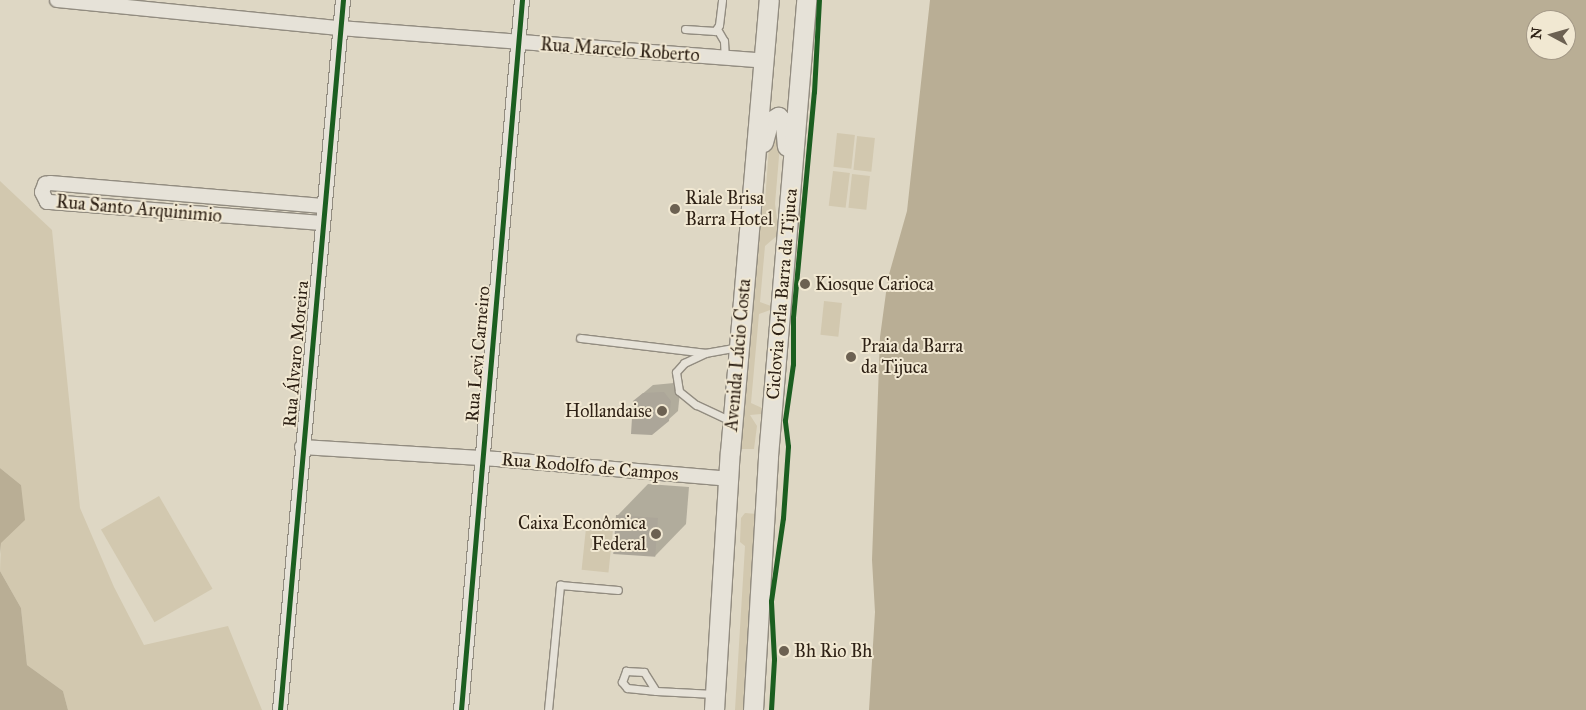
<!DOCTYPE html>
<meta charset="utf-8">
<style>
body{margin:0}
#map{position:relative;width:1586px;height:710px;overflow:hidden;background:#ded7c4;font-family:"IM FELL Great Primer",serif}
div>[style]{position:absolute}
.green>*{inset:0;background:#d2c8af;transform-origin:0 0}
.water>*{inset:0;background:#b9ae95}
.shadow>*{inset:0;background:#0003}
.building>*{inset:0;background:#aca699;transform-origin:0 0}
.roads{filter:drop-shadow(1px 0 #928c80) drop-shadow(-1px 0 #928c80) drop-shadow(0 1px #928c80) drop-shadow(0 -1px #928c80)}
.service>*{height:7px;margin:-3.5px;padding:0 3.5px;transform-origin:3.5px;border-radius:3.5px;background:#e6e2d8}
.minor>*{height:14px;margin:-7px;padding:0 7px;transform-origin:7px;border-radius:7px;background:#e6e2d8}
.secondary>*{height:19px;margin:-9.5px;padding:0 9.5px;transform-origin:9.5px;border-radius:9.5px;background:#e6e2d8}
.cycleway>*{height:5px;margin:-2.5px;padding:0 2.5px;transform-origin:2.5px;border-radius:2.5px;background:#1b5e20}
.dots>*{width:14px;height:14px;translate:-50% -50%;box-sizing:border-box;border:2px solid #f1e8d2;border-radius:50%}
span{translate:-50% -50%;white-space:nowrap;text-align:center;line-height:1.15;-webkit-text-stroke:4px #f1e8d2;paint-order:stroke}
.street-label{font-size:18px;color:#2e2115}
.poi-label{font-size:18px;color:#2e2115}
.left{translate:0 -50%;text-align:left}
.right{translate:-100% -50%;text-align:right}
.north{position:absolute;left:1526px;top:10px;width:50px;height:50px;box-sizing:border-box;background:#f1e8d2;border:1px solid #a39886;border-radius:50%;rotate:276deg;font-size:14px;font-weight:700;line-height:20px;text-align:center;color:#2e2115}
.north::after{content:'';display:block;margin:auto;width:18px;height:22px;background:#6c6152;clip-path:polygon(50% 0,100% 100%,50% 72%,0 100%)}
</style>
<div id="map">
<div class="green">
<i style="clip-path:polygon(775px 128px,781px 133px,775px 204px,779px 234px,765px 246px,760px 302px,771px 306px,770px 310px,759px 314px,751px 403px,762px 408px,761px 414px,750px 415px,757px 426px,754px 449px,739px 449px,757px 222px,765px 202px,770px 132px)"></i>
<i style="left:837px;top:133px;width:18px;height:34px;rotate:6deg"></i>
<i style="left:857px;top:136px;width:18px;height:34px;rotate:6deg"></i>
<i style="left:833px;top:171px;width:17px;height:35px;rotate:7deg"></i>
<i style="left:852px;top:174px;width:18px;height:34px;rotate:6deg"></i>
<i style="clip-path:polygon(0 181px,52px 230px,80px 508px,114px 587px,144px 645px,228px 626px,262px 710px,68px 710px,63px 691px,27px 665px,21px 608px,0 571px,1px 543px,21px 485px,0 468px)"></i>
<i style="left:824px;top:301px;width:18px;height:34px;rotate:6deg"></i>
<i style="left:159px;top:496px;width:107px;height:67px;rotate:60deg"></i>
<i style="clip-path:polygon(745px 513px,757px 514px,745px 710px,735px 710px,745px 546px,740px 542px,741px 518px)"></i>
<i style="left:586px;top:528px;width:27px;height:42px;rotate:6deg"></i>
</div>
<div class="water">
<i style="clip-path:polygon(evenodd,930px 0,1586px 0,1586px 710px,869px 710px,875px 612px,872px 560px,880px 337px,888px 278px,907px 211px,930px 0,1536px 20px,1566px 20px,1566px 50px,1536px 50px,1536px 20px)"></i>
<i style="clip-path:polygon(0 468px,21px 485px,25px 520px,1px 543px,0 554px)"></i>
<i style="clip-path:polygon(0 571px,21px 608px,27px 665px,63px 691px,68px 710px,0 710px)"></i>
</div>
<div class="shadow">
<i style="clip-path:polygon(674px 383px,680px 392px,678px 411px,668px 420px,634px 401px,653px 385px)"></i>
<i style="clip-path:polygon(648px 484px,689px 487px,686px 524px,655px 556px,617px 516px)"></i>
</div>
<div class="building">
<i style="clip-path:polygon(664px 392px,671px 401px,669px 421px,652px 435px,631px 434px,633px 401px,643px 393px)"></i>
<i style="left:616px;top:515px;width:42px;height:39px;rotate:4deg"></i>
</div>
<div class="roads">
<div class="service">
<i style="left:685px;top:29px;width:30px;rotate:4deg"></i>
<i style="left:715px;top:31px;width:7px;rotate:-56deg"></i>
<i style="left:719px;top:25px;width:25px;rotate:-83deg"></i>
<i style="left:717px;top:29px;width:14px;rotate:60deg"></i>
<i style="left:724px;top:41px;width:17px;rotate:87deg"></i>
<i style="left:580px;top:338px;width:126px;rotate:6.8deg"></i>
<i style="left:731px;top:421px;width:38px;rotate:-155deg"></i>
<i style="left:696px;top:405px;width:22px;rotate:-141deg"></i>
<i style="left:679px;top:391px;width:19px;rotate:-99deg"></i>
<i style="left:676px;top:372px;width:12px;rotate:-48deg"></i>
<i style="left:684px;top:363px;width:23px;rotate:-25deg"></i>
<i style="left:705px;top:353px;width:35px;rotate:-10deg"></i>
<i style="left:626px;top:671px;width:18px;rotate:3deg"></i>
<i style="left:644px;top:672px;width:22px;rotate:58deg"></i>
<i style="left:656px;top:691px;width:29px;rotate:-174deg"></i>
<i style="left:627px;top:688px;width:8px;rotate:-130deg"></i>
<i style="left:622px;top:682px;width:12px;rotate:-70deg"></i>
<i style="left:656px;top:691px;width:58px;rotate:3deg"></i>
<i style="left:548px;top:710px;width:126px;rotate:-84.5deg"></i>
<i style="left:560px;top:585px;width:58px;rotate:4.9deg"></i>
</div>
<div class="minor">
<i style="left:57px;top:0;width:284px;rotate:5.7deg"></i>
<i style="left:340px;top:28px;width:426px;rotate:4.4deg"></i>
<i style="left:322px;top:223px;width:276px;rotate:-175.6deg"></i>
<i style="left:47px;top:202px;width:11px;rotate:-117deg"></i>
<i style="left:42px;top:192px;width:9px;rotate:-69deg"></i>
<i style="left:45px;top:184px;width:5px;rotate:-11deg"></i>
<i style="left:50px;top:183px;width:274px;rotate:4.8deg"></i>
<i style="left:302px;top:447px;width:195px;rotate:3.5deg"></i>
<i style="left:497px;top:459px;width:232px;rotate:4.9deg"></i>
<i style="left:280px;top:710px;width:713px;rotate:-84.93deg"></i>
<i style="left:461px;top:710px;width:713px;rotate:-85.09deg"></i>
</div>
<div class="secondary">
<i style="left:763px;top:142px;width:20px;rotate:-75deg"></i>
<i style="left:768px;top:123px;width:12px;rotate:-31deg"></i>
<i style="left:778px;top:117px;width:10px;rotate:45deg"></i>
<i style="left:785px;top:124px;width:22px;rotate:85deg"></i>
<i style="left:714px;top:710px;width:258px;rotate:-86.5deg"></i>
<i style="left:730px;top:452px;width:454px;rotate:-85.1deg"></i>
<i style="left:753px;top:710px;width:254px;rotate:-86.6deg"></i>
<i style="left:768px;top:456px;width:458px;rotate:-85.2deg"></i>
</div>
</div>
<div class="cycleway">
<i style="left:280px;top:710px;width:713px;rotate:-84.93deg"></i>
<i style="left:461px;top:710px;width:713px;rotate:-85.09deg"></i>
<i style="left:771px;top:710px;width:51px;rotate:-86.6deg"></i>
<i style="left:774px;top:659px;width:58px;rotate:-93deg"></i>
<i style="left:771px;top:601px;width:84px;rotate:-81.8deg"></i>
<i style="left:783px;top:518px;width:72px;rotate:-86deg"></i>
<i style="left:788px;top:446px;width:26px;rotate:-97deg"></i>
<i style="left:785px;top:420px;width:57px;rotate:-81.9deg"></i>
<i style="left:793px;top:364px;width:47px;rotate:-90deg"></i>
<i style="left:793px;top:317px;width:226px;rotate:-84.7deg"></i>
<i style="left:814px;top:92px;width:92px;rotate:-86.9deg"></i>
</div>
<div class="dots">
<i style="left:675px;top:209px;background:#6c6152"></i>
<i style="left:805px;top:284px;background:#6c6152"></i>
<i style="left:851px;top:357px;background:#6c6152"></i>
<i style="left:662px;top:411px;background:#6c6152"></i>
<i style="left:656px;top:534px;background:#6c6152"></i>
<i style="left:784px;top:651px;background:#6c6152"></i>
</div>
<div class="street-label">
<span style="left:620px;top:50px;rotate:4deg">Rua Marcelo Roberto</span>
<span style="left:139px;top:209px;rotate:5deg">Rua Santo Arquinimio</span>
<span style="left:782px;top:294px;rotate:-85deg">Ciclovia Orla Barra da Tijuca</span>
<span style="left:296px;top:354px;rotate:-85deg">Rua Álvaro Moreira</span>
<span style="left:478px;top:354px;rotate:-85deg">Rua Levi Carneiro</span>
<span style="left:738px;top:355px;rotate:-85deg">Avenida Lúcio Costa</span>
<span style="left:590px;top:467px;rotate:5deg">Rua Rodolfo de Campos</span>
</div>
<div class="poi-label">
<span class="left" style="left:685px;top:209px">Riale Brisa<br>Barra Hotel</span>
<span class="left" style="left:815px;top:284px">Kiosque Carioca</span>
<span class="left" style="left:861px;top:357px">Praia da Barra<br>da Tijuca</span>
<span class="right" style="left:652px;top:411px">Hollandaise</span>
<span class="right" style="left:646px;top:534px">Caixa Econômica<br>Federal</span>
<span class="left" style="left:794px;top:651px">Bh Rio Bh</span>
</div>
<div class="north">N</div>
</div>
